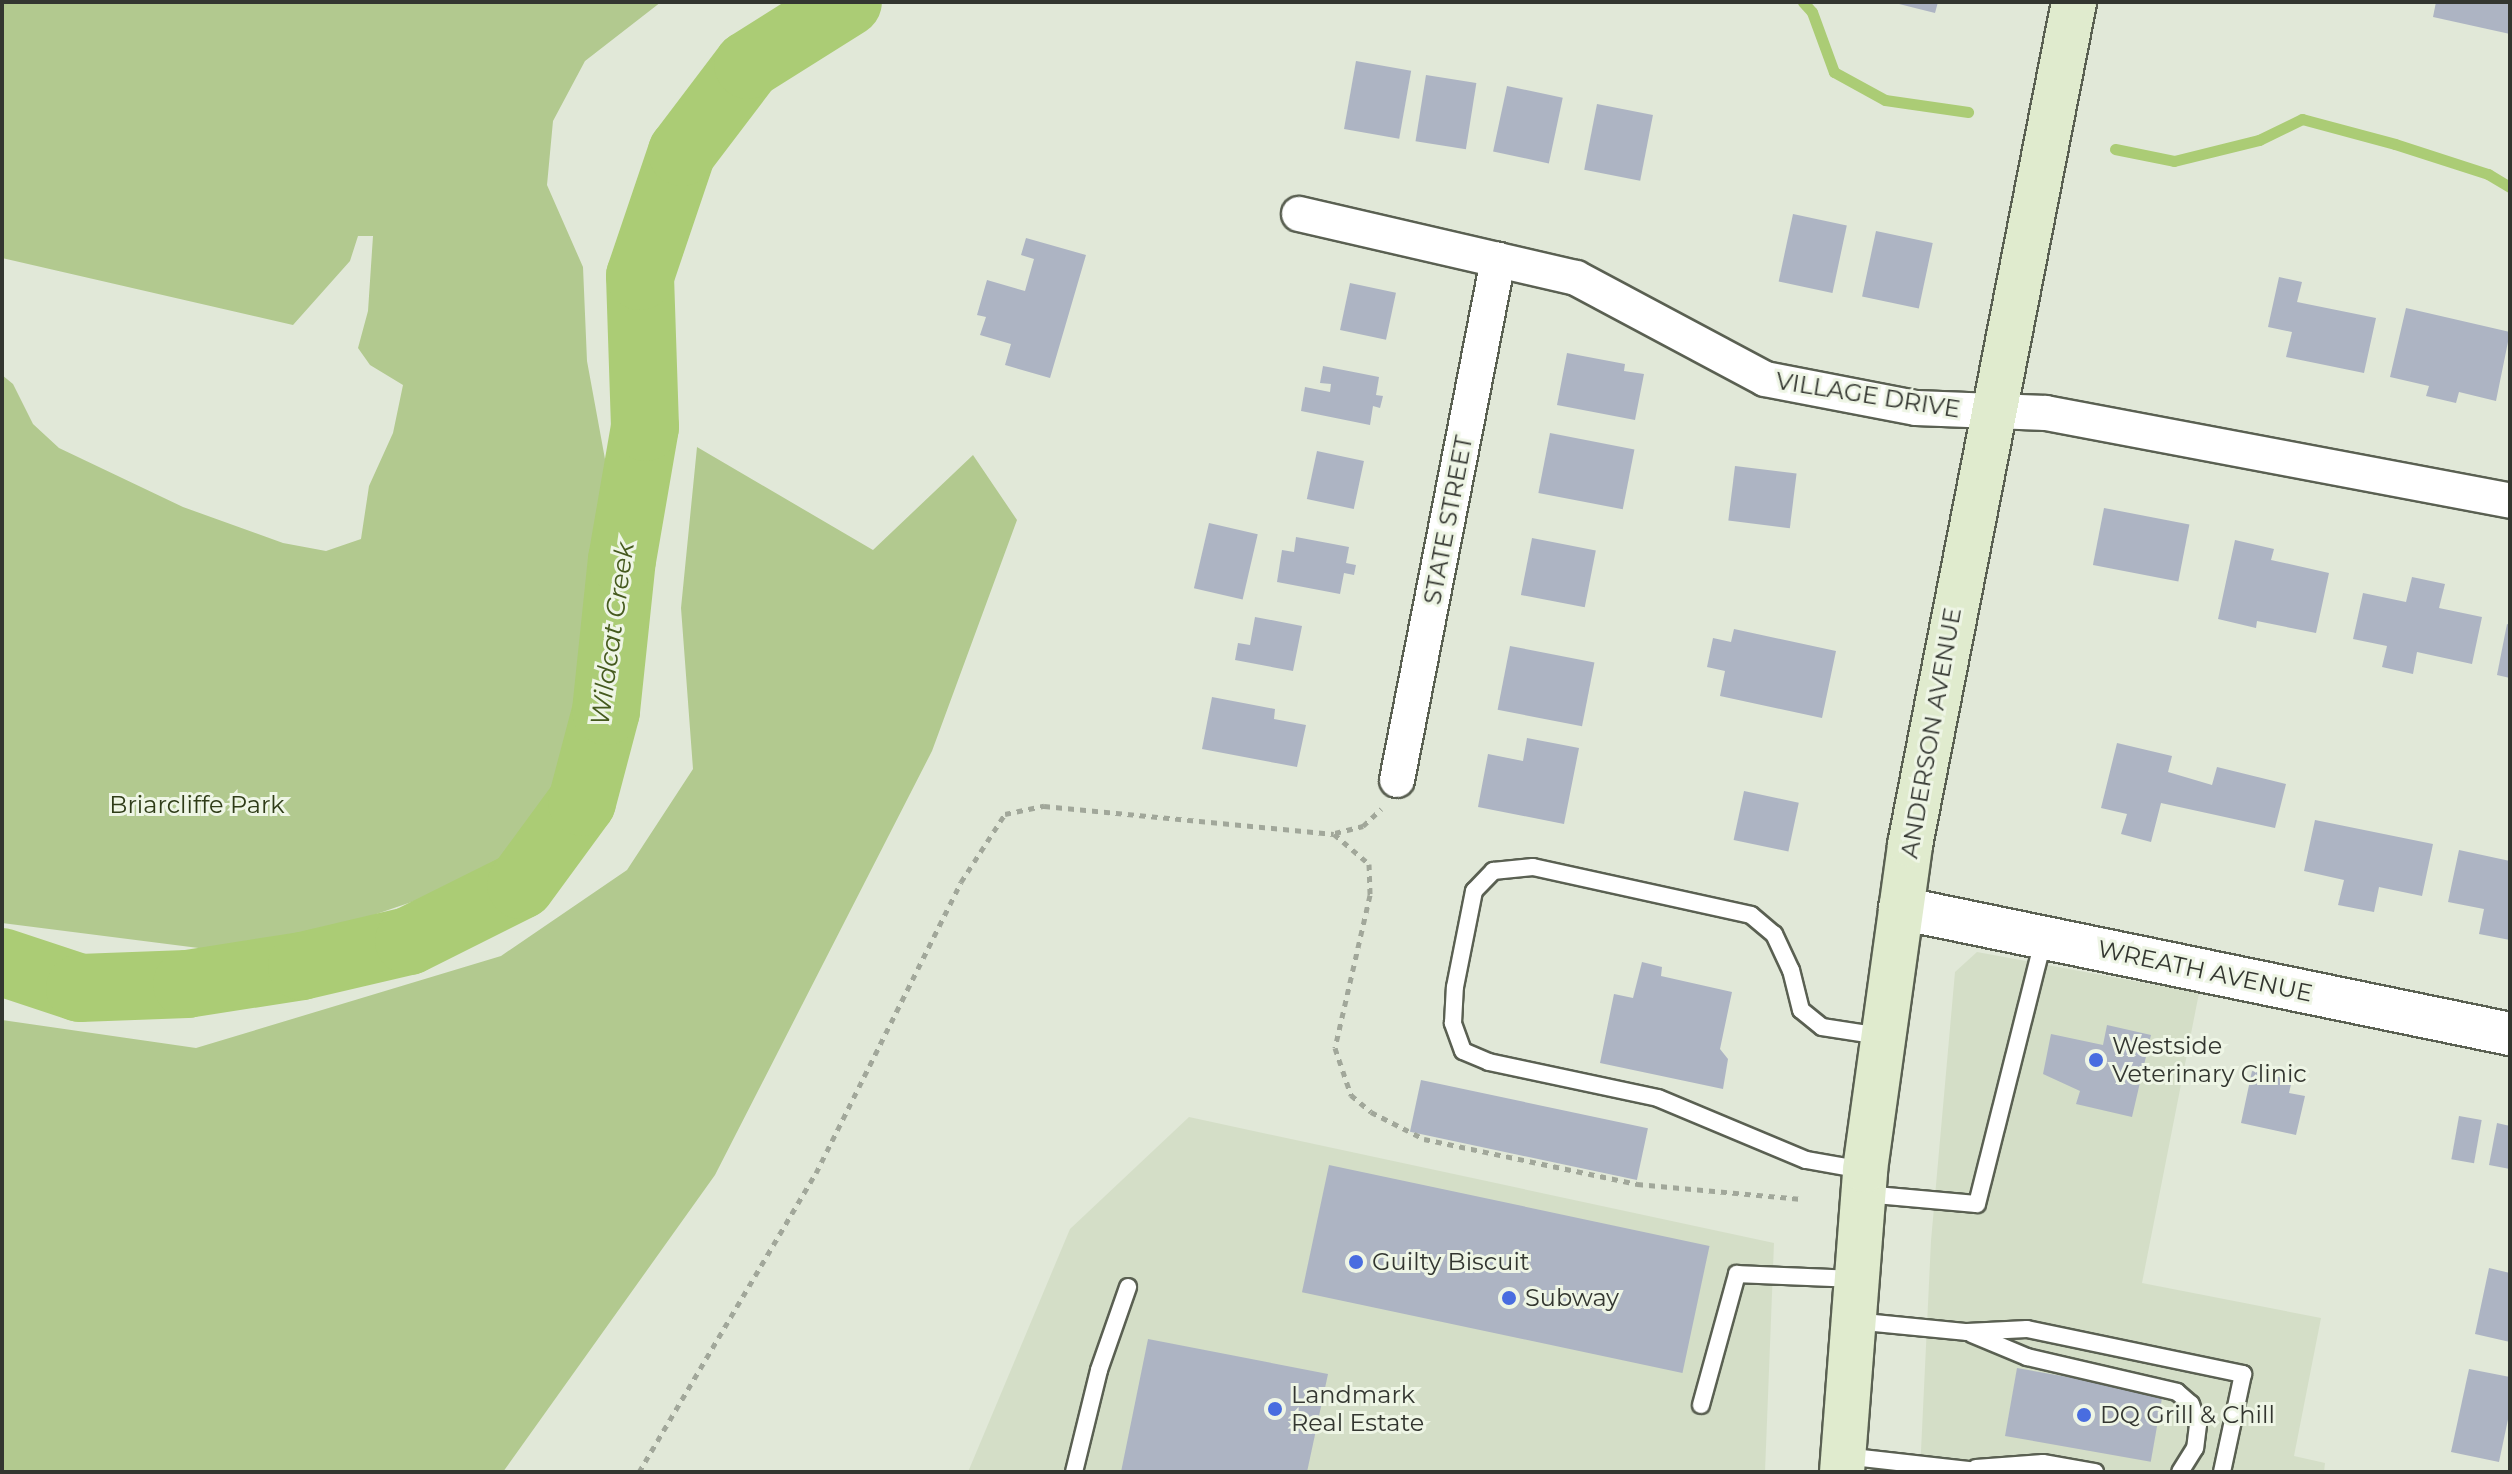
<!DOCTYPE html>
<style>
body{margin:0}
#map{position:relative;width:2512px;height:1474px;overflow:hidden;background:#e1e8d8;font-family:Montserrat,sans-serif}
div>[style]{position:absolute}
.built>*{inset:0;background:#d4dec7}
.green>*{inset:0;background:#b2c98f}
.stream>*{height:11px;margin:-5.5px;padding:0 5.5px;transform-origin:5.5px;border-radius:5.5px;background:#abcc75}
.river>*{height:68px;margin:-34px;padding:0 34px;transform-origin:34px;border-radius:34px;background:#abcc75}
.building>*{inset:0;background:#adb4c3;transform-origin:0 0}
.path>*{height:5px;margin-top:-2.5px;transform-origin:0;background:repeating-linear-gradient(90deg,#a1a79a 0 6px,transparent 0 12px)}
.roads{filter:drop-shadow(2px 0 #5a6052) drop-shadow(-2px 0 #5a6052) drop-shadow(0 2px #5a6052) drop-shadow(0 -2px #5a6052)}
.service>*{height:16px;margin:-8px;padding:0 8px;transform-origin:8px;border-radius:8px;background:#fff}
.minor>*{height:34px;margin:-17px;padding:0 17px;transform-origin:17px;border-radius:17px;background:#fff}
.tertiary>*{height:42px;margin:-21px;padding:0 21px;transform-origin:21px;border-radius:21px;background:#fff}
.secondary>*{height:44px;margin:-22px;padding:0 22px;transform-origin:22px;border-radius:22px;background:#e0ebce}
.dots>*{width:22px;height:22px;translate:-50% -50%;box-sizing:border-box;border:4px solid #eef5e5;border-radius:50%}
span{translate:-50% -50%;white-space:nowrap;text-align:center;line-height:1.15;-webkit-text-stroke:6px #eef5e5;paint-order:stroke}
.street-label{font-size:24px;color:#333630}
.park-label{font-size:24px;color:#2e3b17}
.poi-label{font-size:24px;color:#333630}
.left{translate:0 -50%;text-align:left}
.water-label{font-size:26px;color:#455a1e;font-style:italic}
.frame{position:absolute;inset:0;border:4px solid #333630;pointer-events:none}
</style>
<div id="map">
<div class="built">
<i style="clip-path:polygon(1977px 952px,2199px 993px,2142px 1283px,2321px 1318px,2294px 1456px,2325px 1463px,2324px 1472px,1920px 1472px,1931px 1241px,1955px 972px)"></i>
<i style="clip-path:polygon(1189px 1117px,1774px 1243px,1765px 1472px,968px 1472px,1070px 1229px)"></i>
</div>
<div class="green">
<i style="clip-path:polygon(2px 2px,661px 2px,585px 61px,553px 121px,547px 185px,583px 267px,587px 361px,607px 470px,589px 566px,590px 621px,601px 626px,595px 722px,557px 789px,498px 863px,438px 893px,306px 938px,238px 953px,2px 923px,2px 375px,13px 384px,33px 424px,59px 448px,183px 507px,283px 543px,326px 551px,361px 539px,369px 486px,393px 433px,403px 385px,370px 365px,358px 348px,368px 311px,373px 236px,358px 236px,350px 261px,293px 325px,2px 258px)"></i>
<i style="clip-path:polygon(697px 447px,873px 550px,973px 455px,1017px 520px,932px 751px,715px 1175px,503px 1472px,2px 1472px,2px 1020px,196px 1048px,501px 956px,627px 870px,693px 769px,681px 608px)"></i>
</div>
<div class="stream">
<i style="left:1803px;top:2px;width:13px;rotate:48deg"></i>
<i style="left:1812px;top:12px;width:64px;rotate:69.9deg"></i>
<i style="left:1834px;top:72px;width:58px;rotate:28.8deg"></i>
<i style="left:1885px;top:100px;width:84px;rotate:8.2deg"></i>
<i style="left:2115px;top:149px;width:60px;rotate:11.5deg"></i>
<i style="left:2174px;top:161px;width:88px;rotate:-13.9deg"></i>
<i style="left:2259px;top:140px;width:48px;rotate:-26deg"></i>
<i style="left:2302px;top:119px;width:96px;rotate:15deg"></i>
<i style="left:2395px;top:144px;width:98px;rotate:17.9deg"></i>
<i style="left:2488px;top:174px;width:26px;rotate:31deg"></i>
</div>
<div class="river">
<i style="left:2px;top:962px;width:82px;rotate:18.4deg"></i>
<i style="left:80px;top:988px;width:107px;rotate:-2.1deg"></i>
<i style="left:187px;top:984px;width:116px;rotate:-8.9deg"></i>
<i style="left:302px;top:966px;width:110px;rotate:-13.2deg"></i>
<i style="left:409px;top:941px;width:125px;rotate:-26.6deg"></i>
<i style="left:521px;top:885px;width:103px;rotate:-53.7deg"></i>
<i style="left:582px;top:802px;width:94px;rotate:-75.2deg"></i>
<i style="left:606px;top:711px;width:152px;rotate:-84deg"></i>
<i style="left:622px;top:560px;width:135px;rotate:-80.2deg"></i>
<i style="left:645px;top:427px;width:151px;rotate:-91.9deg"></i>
<i style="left:640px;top:276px;width:131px;rotate:-71.3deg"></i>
<i style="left:682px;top:152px;width:109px;rotate:-52.8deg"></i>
<i style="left:748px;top:65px;width:118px;rotate:-32.2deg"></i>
</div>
<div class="building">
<i style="clip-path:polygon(1891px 2px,1938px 2px,1935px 13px)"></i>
<i style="clip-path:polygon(2436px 2px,2510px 2px,2510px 34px,2433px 17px)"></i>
<i style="left:1356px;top:61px;width:56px;height:69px;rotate:10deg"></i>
<i style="left:1426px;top:75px;width:51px;height:67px;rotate:9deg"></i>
<i style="left:1507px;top:86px;width:57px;height:67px;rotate:12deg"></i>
<i style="left:1597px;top:104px;width:57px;height:67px;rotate:11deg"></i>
<i style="left:1793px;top:214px;width:55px;height:69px;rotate:12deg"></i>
<i style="left:1876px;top:231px;width:58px;height:67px;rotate:12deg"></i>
<i style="clip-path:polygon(1026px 238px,1086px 255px,1050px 378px,1005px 365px,1011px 344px,980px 335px,986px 317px,977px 315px,987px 280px,1025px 291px,1034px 259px,1021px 255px)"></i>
<i style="clip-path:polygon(2279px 277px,2302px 282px,2297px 302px,2376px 318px,2364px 373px,2286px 357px,2292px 332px,2268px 327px)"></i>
<i style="left:1350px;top:283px;width:47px;height:48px;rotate:12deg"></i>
<i style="clip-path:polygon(2406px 308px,2510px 332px,2496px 401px,2459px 392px,2456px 403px,2426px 396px,2429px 386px,2390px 377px)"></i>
<i style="clip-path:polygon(1567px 353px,1625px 364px,1624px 371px,1644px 374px,1635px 420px,1557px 405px)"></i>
<i style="clip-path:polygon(1323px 366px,1379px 377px,1376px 395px,1383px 396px,1380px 408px,1373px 406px,1370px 425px,1301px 411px,1305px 387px,1330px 392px,1331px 384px,1320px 383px)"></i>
<i style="left:1550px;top:433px;width:86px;height:61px;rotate:11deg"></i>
<i style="left:1317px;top:451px;width:48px;height:49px;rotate:12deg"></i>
<i style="left:1735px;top:466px;width:62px;height:55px;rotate:7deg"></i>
<i style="left:2104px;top:508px;width:87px;height:58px;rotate:11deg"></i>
<i style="left:1209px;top:523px;width:50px;height:67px;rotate:13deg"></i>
<i style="clip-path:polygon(1296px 537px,1349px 547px,1346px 563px,1356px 565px,1354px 575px,1344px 573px,1340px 594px,1277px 582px,1282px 550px,1294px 552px)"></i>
<i style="left:1532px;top:538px;width:65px;height:58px;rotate:11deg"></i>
<i style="clip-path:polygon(2235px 540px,2274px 549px,2271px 560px,2329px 573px,2316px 633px,2257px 621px,2256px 628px,2218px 619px)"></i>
<i style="clip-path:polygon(2412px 577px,2445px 584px,2439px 608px,2482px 617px,2472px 664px,2417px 652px,2413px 674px,2382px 667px,2387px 646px,2353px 639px,2363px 593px,2406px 602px)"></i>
<i style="clip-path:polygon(1255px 617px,1302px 626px,1293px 671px,1235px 660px,1238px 643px,1250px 645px)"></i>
<i style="clip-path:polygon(2507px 624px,2510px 625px,2510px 678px,2497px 675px)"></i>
<i style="clip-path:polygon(1734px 629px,1836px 651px,1822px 718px,1720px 696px,1725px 671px,1707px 667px,1713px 638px,1731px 642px)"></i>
<i style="left:1510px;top:646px;width:86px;height:65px;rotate:11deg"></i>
<i style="clip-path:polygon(1212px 697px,1275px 709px,1274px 719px,1306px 725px,1297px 767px,1202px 749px)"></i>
<i style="clip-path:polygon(1527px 738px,1579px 748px,1564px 824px,1478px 807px,1488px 754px,1523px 761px)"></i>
<i style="clip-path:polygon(2117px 743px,2172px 756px,2168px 772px,2212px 785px,2217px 767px,2286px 784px,2275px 828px,2161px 803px,2151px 842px,2121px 834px,2127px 814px,2101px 808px)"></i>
<i style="left:1744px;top:791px;width:56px;height:50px;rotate:12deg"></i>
<i style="clip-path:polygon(2315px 820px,2433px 844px,2422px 896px,2379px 887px,2374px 912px,2338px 905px,2344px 880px,2304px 871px)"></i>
<i style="clip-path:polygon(2459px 850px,2510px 861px,2510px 940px,2479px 934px,2484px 909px,2448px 902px)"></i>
<i style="clip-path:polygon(1642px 962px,1662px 967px,1661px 976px,1732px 992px,1720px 1049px,1728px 1059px,1723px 1089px,1600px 1063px,1614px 994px,1633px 998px)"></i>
<i style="clip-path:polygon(2107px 1025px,2151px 1035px,2132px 1117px,2076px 1104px,2080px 1091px,2043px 1074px,2051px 1034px,2103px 1045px)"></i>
<i style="clip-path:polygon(2252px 1071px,2292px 1080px,2289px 1093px,2305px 1096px,2296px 1135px,2241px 1123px)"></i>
<i style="left:1421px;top:1080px;width:232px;height:53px;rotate:12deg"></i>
<i style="left:2459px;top:1116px;width:23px;height:44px;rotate:10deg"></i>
<i style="clip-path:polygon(2497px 1123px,2510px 1126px,2510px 1169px,2489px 1165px)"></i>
<i style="left:1329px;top:1165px;width:389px;height:130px;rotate:12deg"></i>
<i style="clip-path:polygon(2489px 1268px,2510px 1273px,2510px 1342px,2475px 1334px)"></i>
<i style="clip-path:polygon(1148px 1339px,1328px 1374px,1307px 1472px,1121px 1472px)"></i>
<i style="left:2017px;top:1368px;width:148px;height:69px;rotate:10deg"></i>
<i style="clip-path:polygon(2469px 1369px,2510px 1377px,2510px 1410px,2499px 1462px,2451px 1452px)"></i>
</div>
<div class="path">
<i style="left:1335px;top:833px;width:29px;rotate:-14deg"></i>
<i style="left:1363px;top:826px;width:25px;rotate:-43deg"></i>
<i style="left:639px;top:1472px;width:347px;rotate:-59.4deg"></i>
<i style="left:816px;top:1173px;width:325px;rotate:-63.5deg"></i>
<i style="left:961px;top:882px;width:81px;rotate:-57.1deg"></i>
<i style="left:1005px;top:814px;width:40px;rotate:-12deg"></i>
<i style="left:1044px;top:806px;width:291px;rotate:5.5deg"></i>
<i style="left:1334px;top:834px;width:46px;rotate:40.6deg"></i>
<i style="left:1369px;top:864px;width:31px;rotate:88deg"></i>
<i style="left:1370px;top:895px;width:157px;rotate:102.9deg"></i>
<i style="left:1335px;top:1048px;width:50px;rotate:71.2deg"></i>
<i style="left:1351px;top:1095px;width:26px;rotate:40deg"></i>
<i style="left:1371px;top:1112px;width:59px;rotate:27deg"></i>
<i style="left:1424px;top:1139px;width:218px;rotate:11.9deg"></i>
<i style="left:1637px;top:1184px;width:165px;rotate:5.2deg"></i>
</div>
<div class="roads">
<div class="service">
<i style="left:1863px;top:1170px;width:58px;rotate:-170deg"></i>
<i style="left:1806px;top:1160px;width:160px;rotate:-157.3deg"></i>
<i style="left:1658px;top:1098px;width:173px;rotate:-168deg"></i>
<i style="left:1489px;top:1062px;width:28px;rotate:-157deg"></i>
<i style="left:1463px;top:1051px;width:30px;rotate:-110deg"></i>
<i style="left:1453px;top:1023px;width:36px;rotate:-87deg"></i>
<i style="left:1455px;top:987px;width:98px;rotate:-78.8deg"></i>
<i style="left:1474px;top:891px;width:28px;rotate:-46deg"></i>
<i style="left:1493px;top:871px;width:40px;rotate:-5.7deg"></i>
<i style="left:1533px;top:867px;width:223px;rotate:12.4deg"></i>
<i style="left:1751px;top:915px;width:30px;rotate:40deg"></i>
<i style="left:1774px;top:934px;width:40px;rotate:65deg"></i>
<i style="left:1791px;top:970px;width:41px;rotate:76deg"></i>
<i style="left:1801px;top:1010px;width:27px;rotate:39deg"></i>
<i style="left:1822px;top:1027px;width:59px;rotate:8.8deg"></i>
<i style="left:1864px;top:1194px;width:113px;rotate:5.1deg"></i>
<i style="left:1977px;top:1204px;width:275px;rotate:-75.9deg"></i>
<i style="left:1854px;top:1321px;width:114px;rotate:5.6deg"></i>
<i style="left:1967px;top:1332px;width:60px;rotate:-2.9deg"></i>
<i style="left:2027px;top:1329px;width:221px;rotate:11.8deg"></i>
<i style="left:2243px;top:1374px;width:100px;rotate:102.1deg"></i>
<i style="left:1972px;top:1334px;width:60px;rotate:22.7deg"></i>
<i style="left:2027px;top:1357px;width:154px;rotate:13.1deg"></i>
<i style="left:2177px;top:1392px;width:18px;rotate:41deg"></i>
<i style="left:2191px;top:1404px;width:22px;rotate:72deg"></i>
<i style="left:2198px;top:1425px;width:23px;rotate:97deg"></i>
<i style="left:2195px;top:1448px;width:28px;rotate:122deg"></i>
<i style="left:1701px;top:1405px;width:136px;rotate:-74.6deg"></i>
<i style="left:1737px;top:1274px;width:117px;rotate:2.4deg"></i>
<i style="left:1844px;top:1456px;width:143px;rotate:6.4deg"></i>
<i style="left:1976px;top:1468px;width:67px;rotate:-4.3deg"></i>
<i style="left:2043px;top:1463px;width:53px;rotate:9.8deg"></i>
<i style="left:1074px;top:1472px;width:105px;rotate:-76.2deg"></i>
<i style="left:1099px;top:1370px;width:88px;rotate:-70.7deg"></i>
</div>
<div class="minor">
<i style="left:1299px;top:214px;width:284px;rotate:13deg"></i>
<i style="left:1576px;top:278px;width:214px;rotate:28.1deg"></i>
<i style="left:1765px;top:379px;width:154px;rotate:10.9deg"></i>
<i style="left:1916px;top:408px;width:130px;rotate:2.2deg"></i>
<i style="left:2046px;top:413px;width:472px;rotate:10.7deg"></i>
<i style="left:1397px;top:780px;width:530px;rotate:-79.01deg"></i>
</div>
<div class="tertiary">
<i style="left:1900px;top:908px;width:623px;rotate:11.67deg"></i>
</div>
<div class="secondary">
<i style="left:1842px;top:1472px;width:303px;rotate:-85.6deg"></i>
<i style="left:1865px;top:1170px;width:328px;rotate:-82.1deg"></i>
<i style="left:1910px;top:845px;width:859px;rotate:-78.99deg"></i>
</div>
</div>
<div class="dots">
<i style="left:2096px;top:1060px;background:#496de0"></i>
<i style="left:1356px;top:1262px;background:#496de0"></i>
<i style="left:1509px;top:1298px;background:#496de0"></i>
<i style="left:1275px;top:1409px;background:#496de0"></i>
<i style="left:2084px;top:1415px;background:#496de0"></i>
</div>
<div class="street-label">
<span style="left:1868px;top:395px;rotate:9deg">VILLAGE DRIVE</span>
<span style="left:1448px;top:520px;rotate:-79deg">STATE STREET</span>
<span style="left:1931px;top:733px;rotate:-80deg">ANDERSON AVENUE</span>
<span style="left:2205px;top:971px;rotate:12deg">WREATH AVENUE</span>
</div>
<div class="park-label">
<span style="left:197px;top:805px">Briarcliffe Park</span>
</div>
<div class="poi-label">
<span class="left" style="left:2112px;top:1060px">Westside<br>Veterinary Clinic</span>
<span class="left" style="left:1372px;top:1262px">Guilty Biscuit</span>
<span class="left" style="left:1525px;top:1298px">Subway</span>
<span class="left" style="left:1291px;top:1409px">Landmark<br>Real Estate</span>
<span class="left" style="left:2100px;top:1415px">DQ Grill &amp; Chill</span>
</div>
<div class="water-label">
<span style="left:613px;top:634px;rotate:-82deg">Wildcat Creek</span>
</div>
<div class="frame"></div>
</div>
